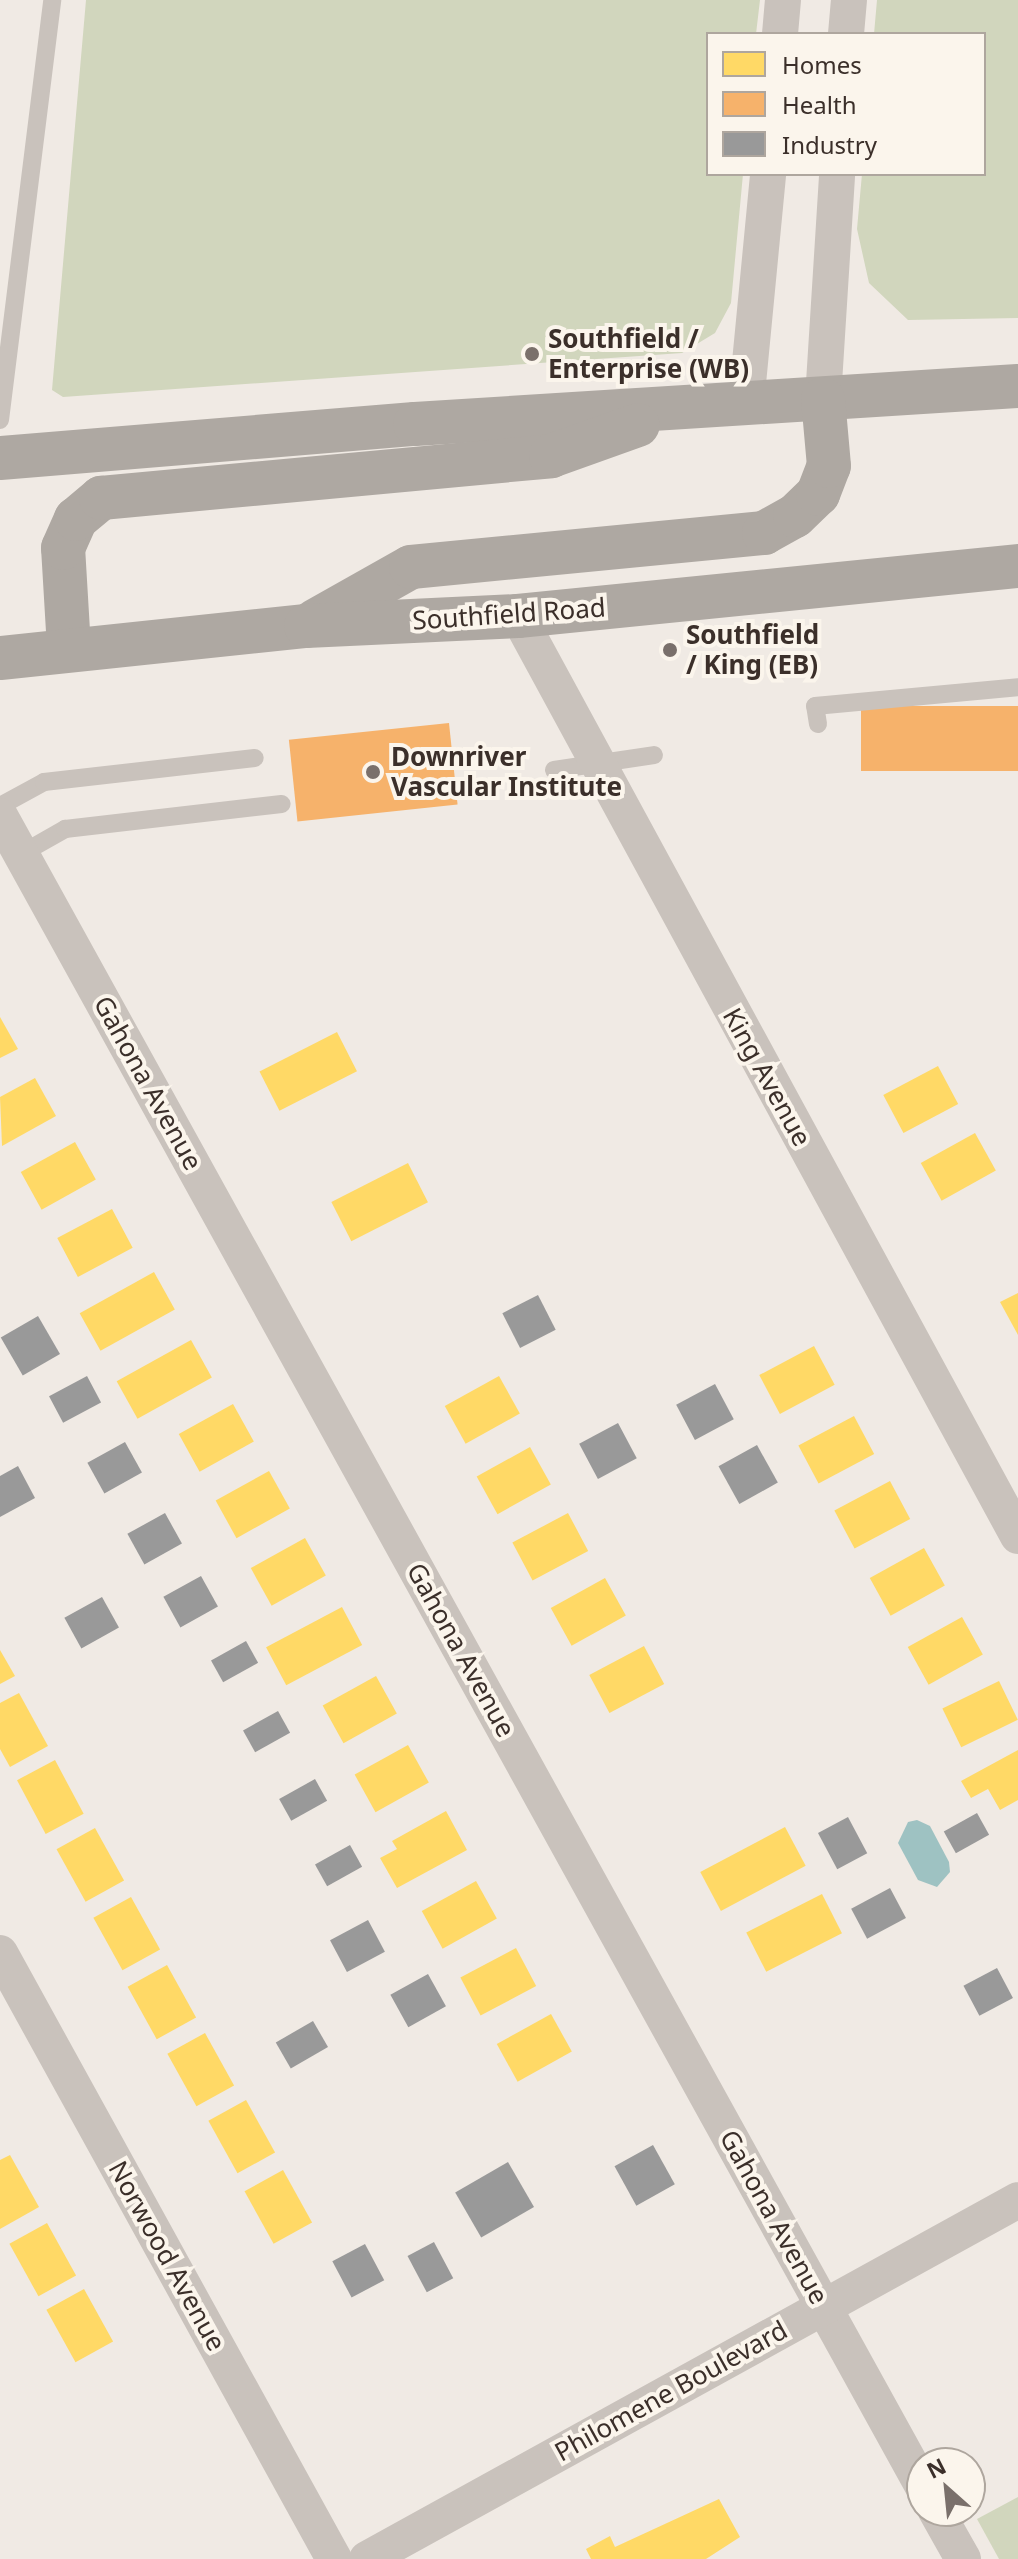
<!DOCTYPE html>
<style>
body{margin:0}
#map{position:relative;width:1018px;height:2559px;overflow:hidden;background:#f0eae4;font-family:"Noto Sans",sans-serif}
div>[style]{position:absolute}
.green>*{inset:0;background:#d1d6bd}
.water>*{inset:0;background:#9ec2c2}
.homes>*{inset:0;background:#ffd966;transform-origin:0 0}
.health>*{inset:0;background:#f6b26b;transform-origin:0 0}
.industry>*{inset:0;background:#999;transform-origin:0 0}
.service>*{height:18px;margin:-9px;padding:0 9px;transform-origin:9px;border-radius:9px;background:#c9c2bc}
.minor>*{height:36px;margin:-18px;padding:0 18px;transform-origin:18px;border-radius:18px;background:#c9c2bc}
.trunk>*{height:44px;margin:-22px;padding:0 22px;transform-origin:22px;border-radius:22px;background:#aea8a2}
.dots>*{width:22px;height:22px;translate:-50% -50%;box-sizing:border-box;border:4px solid #fbf5ec;border-radius:50%}
span{translate:-50% -50%;white-space:nowrap;text-align:center;line-height:1.15;-webkit-text-stroke:8px #fbf5ec;paint-order:stroke}
.poi-label{font-size:26px;color:#3b2f2a;font-weight:700}
.left{translate:0 -50%;text-align:left}
.street-label{font-size:26px;color:#3b2f2a}
.legend{position:absolute;left:706px;top:32px;width:280px;height:144px;box-sizing:border-box;background:#fbf5ec;border:2px solid #aea69e;margin:0;padding:10px 14px;list-style:none;font-size:24px;color:#3b2f2a}
.legend li{display:flex;align-items:center;gap:16px;height:40px}
.legend b{width:40px;border:2px solid #aea69e}
.north{position:absolute;left:906px;top:2447px;width:80px;height:80px;box-sizing:border-box;background:#fbf5ec;border:2px solid #aea69e;border-radius:50%;rotate:333deg;font-size:22px;font-weight:700;line-height:32px;text-align:center;color:#3b2f2a}
.north::after{content:'';display:block;margin:auto;width:28px;height:36px;background:#7a706b;clip-path:polygon(50% 0,100% 100%,50% 72%,0 100%)}
</style>
<div id="map">
<div class="green">
<i style="clip-path:polygon(86px 0,760px 0,756px 34px,708px 34px,708px 174px,743px 174px,731px 303px,715px 333px,682px 353px,63px 397px,52px 390px)"></i>
<i style="clip-path:polygon(877px 0,1018px 0,1018px 318px,908px 320px,869px 283px,857px 229px,862px 174px,984px 174px,984px 34px,874px 34px)"></i>
<i style="clip-path:polygon(1018px 2497px,1018px 2559px,999px 2559px,977px 2519px)"></i>
</div>
<div class="water">
<i style="clip-path:polygon(917px 1820px,930px 1826px,949px 1862px,950px 1872px,937px 1887px,918px 1880px,898px 1843px,908px 1822px)"></i>
</div>
<div class="homes">
<i style="clip-path:polygon(0 1017px,18px 1049px,0 1058px)"></i>
<i style="left:337px;top:1032px;width:44px;height:87px;rotate:63deg"></i>
<i style="left:938px;top:1066px;width:43px;height:62px;rotate:62deg"></i>
<i style="clip-path:polygon(35px 1078px,56px 1116px,2px 1146px,0 1097px)"></i>
<i style="left:975px;top:1133px;width:43px;height:62px;rotate:61deg"></i>
<i style="left:75px;top:1142px;width:43px;height:62px;rotate:61deg"></i>
<i style="left:408px;top:1163px;width:44px;height:86px;rotate:63deg"></i>
<i style="left:112px;top:1209px;width:44px;height:62px;rotate:62deg"></i>
<i style="left:154px;top:1272px;width:43px;height:85px;rotate:61deg"></i>
<i style="clip-path:polygon(1018px 1293px,1018px 1335px,1000px 1302px)"></i>
<i style="left:191px;top:1340px;width:43px;height:85px;rotate:61deg"></i>
<i style="left:814px;top:1346px;width:44px;height:62px;rotate:62deg"></i>
<i style="left:499px;top:1376px;width:43px;height:62px;rotate:61deg"></i>
<i style="left:233px;top:1404px;width:43px;height:62px;rotate:61deg"></i>
<i style="left:854px;top:1416px;width:43px;height:63px;rotate:62deg"></i>
<i style="left:530px;top:1447px;width:43px;height:61px;rotate:61deg"></i>
<i style="left:269px;top:1471px;width:43px;height:61px;rotate:61deg"></i>
<i style="left:890px;top:1481px;width:43px;height:63px;rotate:62deg"></i>
<i style="left:568px;top:1513px;width:43px;height:63px;rotate:62deg"></i>
<i style="left:305px;top:1538px;width:43px;height:62px;rotate:61deg"></i>
<i style="left:924px;top:1548px;width:43px;height:62px;rotate:61deg"></i>
<i style="left:605px;top:1578px;width:43px;height:62px;rotate:61deg"></i>
<i style="left:342px;top:1607px;width:43px;height:86px;rotate:62deg"></i>
<i style="left:962px;top:1617px;width:43px;height:62px;rotate:61deg"></i>
<i style="left:644px;top:1646px;width:43px;height:62px;rotate:62deg"></i>
<i style="clip-path:polygon(0 1650px,15px 1676px,0 1684px)"></i>
<i style="left:376px;top:1676px;width:43px;height:61px;rotate:61deg"></i>
<i style="left:999px;top:1681px;width:43px;height:63px;rotate:64deg"></i>
<i style="clip-path:polygon(19px 1693px,48px 1746px,10px 1767px,0 1749px,0 1703px)"></i>
<i style="left:408px;top:1745px;width:43px;height:61px;rotate:61deg"></i>
<i style="clip-path:polygon(1018px 1750px,1018px 1800px,1000px 1810px,988px 1789px,971px 1798px,961px 1781px)"></i>
<i style="left:55px;top:1760px;width:61px;height:43px;rotate:62deg"></i>
<i style="clip-path:polygon(446px 1811px,467px 1850px,397px 1888px,380px 1858px,397px 1849px,392px 1841px)"></i>
<i style="left:785px;top:1827px;width:44px;height:96px;rotate:62deg"></i>
<i style="left:95px;top:1828px;width:60px;height:44px;rotate:61deg"></i>
<i style="left:476px;top:1881px;width:43px;height:62px;rotate:61deg"></i>
<i style="left:822px;top:1894px;width:44px;height:85px;rotate:63deg"></i>
<i style="left:131px;top:1897px;width:60px;height:43px;rotate:61deg"></i>
<i style="left:516px;top:1948px;width:43px;height:63px;rotate:62deg"></i>
<i style="left:167px;top:1965px;width:60px;height:45px;rotate:61deg"></i>
<i style="left:551px;top:2014px;width:43px;height:62px;rotate:61deg"></i>
<i style="left:205px;top:2033px;width:60px;height:43px;rotate:61deg"></i>
<i style="left:246px;top:2100px;width:60px;height:43px;rotate:61deg"></i>
<i style="clip-path:polygon(10px 2155px,39px 2207px,0 2229px,0 2160px)"></i>
<i style="left:283px;top:2170px;width:60px;height:44px;rotate:61deg"></i>
<i style="left:47px;top:2223px;width:60px;height:43px;rotate:61deg"></i>
<i style="left:84px;top:2289px;width:60px;height:43px;rotate:61deg"></i>
<i style="clip-path:polygon(719px 2499px,740px 2537px,706px 2559px,591px 2559px,586px 2549px,610px 2536px,615px 2547px)"></i>
</div>
<div class="health">
<i style="left:1018px;top:706px;width:65px;height:157px;rotate:90deg"></i>
<i style="left:449px;top:723px;width:82px;height:161px;rotate:84deg"></i>
</div>
<div class="industry">
<i style="left:538px;top:1295px;width:39px;height:40px;rotate:63deg"></i>
<i style="left:38px;top:1316px;width:44px;height:43px;rotate:60deg"></i>
<i style="left:87px;top:1376px;width:30px;height:43px;rotate:62deg"></i>
<i style="left:715px;top:1384px;width:40px;height:44px;rotate:62deg"></i>
<i style="left:618px;top:1423px;width:40px;height:44px;rotate:62deg"></i>
<i style="left:125px;top:1442px;width:35px;height:43px;rotate:61deg"></i>
<i style="left:757px;top:1445px;width:43px;height:44px;rotate:61deg"></i>
<i style="clip-path:polygon(18px 1466px,35px 1498px,0 1517px,0 1476px)"></i>
<i style="left:165px;top:1513px;width:35px;height:43px;rotate:61deg"></i>
<i style="left:201px;top:1576px;width:35px;height:43px;rotate:61deg"></i>
<i style="left:102px;top:1597px;width:35px;height:43px;rotate:61deg"></i>
<i style="left:246px;top:1641px;width:25px;height:40px;rotate:61deg"></i>
<i style="left:278px;top:1711px;width:25px;height:40px;rotate:61deg"></i>
<i style="left:315px;top:1779px;width:25px;height:41px;rotate:61deg"></i>
<i style="left:977px;top:1813px;width:25px;height:38px;rotate:61deg"></i>
<i style="left:848px;top:1817px;width:41px;height:34px;rotate:62deg"></i>
<i style="left:350px;top:1845px;width:25px;height:40px;rotate:61deg"></i>
<i style="left:890px;top:1888px;width:34px;height:44px;rotate:62deg"></i>
<i style="left:368px;top:1920px;width:36px;height:43px;rotate:62deg"></i>
<i style="left:997px;top:1968px;width:34px;height:38px;rotate:62deg"></i>
<i style="left:428px;top:1974px;width:37px;height:43px;rotate:61deg"></i>
<i style="left:313px;top:2021px;width:30px;height:43px;rotate:60deg"></i>
<i style="left:653px;top:2145px;width:45px;height:44px;rotate:61deg"></i>
<i style="left:508px;top:2162px;width:52px;height:61px;rotate:60deg"></i>
<i style="left:434px;top:2242px;width:41px;height:30px;rotate:62deg"></i>
<i style="left:365px;top:2244px;width:41px;height:37px;rotate:62deg"></i>
</div>
<div class="service">
<i style="left:0;top:420px;width:423px;rotate:-82.9deg"></i>
<i style="left:818px;top:724px;width:18px;rotate:-99deg"></i>
<i style="left:815px;top:706px;width:204px;rotate:-5.3deg"></i>
<i style="left:554px;top:770px;width:101px;rotate:-8.5deg"></i>
<i style="left:0;top:806px;width:50px;rotate:-28.6deg"></i>
<i style="left:44px;top:782px;width:212px;rotate:-6.5deg"></i>
<i style="left:21px;top:854px;width:51px;rotate:-29.6deg"></i>
<i style="left:65px;top:829px;width:218px;rotate:-6.6deg"></i>
</div>
<div class="minor">
<i style="left:780px;top:34px;width:34px;rotate:-85deg"></i>
<i style="left:846px;top:34px;width:34px;rotate:-85deg"></i>
<i style="left:823px;top:399px;width:225px;rotate:-86.4deg"></i>
<i style="left:746px;top:404px;width:231px;rotate:-84.5deg"></i>
<i style="left:518px;top:616px;width:1047px;rotate:61.48deg"></i>
<i style="left:0;top:816px;width:1907px;rotate:61.08deg"></i>
<i style="left:0;top:1953px;width:692px;rotate:61.14deg"></i>
<i style="left:936px;top:2511px;width:55px;rotate:60.6deg"></i>
<i style="left:367px;top:2559px;width:743px;rotate:-28.87deg"></i>
</div>
<div class="trunk">
<i style="left:0;top:458px;width:416px;rotate:-4.7deg"></i>
<i style="left:415px;top:424px;width:604px;rotate:-3.61deg"></i>
<i style="left:315px;top:621px;width:110px;rotate:-29.4deg"></i>
<i style="left:411px;top:567px;width:355px;rotate:-5.5deg"></i>
<i style="left:764px;top:533px;width:35px;rotate:-29deg"></i>
<i style="left:795px;top:516px;width:32px;rotate:-44deg"></i>
<i style="left:818px;top:494px;width:30px;rotate:-69deg"></i>
<i style="left:829px;top:466px;width:67px;rotate:-95.1deg"></i>
<i style="left:69px;top:648px;width:100px;rotate:-93.4deg"></i>
<i style="left:63px;top:548px;width:32px;rotate:-66deg"></i>
<i style="left:76px;top:519px;width:33px;rotate:-40deg"></i>
<i style="left:101px;top:498px;width:452px;rotate:-5.3deg"></i>
<i style="left:551px;top:456px;width:92px;rotate:-19.6deg"></i>
<i style="left:0;top:658px;width:308px;rotate:-6deg"></i>
<i style="left:306px;top:626px;width:212px;rotate:-2.7deg"></i>
<i style="left:518px;top:616px;width:502px;rotate:-5.71deg"></i>
</div>
<div class="dots">
<i style="left:532px;top:354px;background:#7a706b"></i>
<i style="left:670px;top:650px;background:#7a706b"></i>
<i style="left:373px;top:772px;background:#7a706b"></i>
</div>
<div class="poi-label">
<span class="left" style="left:548px;top:354px">Southfield /<br>Enterprise (WB)</span>
<span class="left" style="left:686px;top:650px">Southfield<br>/ King (EB)</span>
<span class="left" style="left:391px;top:772px">Downriver<br>Vascular Institute</span>
</div>
<div class="street-label">
<span style="left:509px;top:614px;rotate:-4deg">Southfield Road</span>
<span style="left:767px;top:1077px;rotate:61deg">King Avenue</span>
<span style="left:148px;top:1083px;rotate:61deg">Gahona Avenue</span>
<span style="left:461px;top:1650px;rotate:61deg">Gahona Avenue</span>
<span style="left:774px;top:2217px;rotate:61deg">Gahona Avenue</span>
<span style="left:167px;top:2256px;rotate:61deg">Norwood Avenue</span>
<span style="left:671px;top:2391px;rotate:-29deg">Philomene Boulevard</span>
</div>
<ul class="legend">
<li><b style="height:22px;background:#ffd966"></b>Homes</li>
<li><b style="height:22px;background:#f6b26b"></b>Health</li>
<li><b style="height:22px;background:#999"></b>Industry</li>
</ul>
<div class="north">N</div>
</div>
